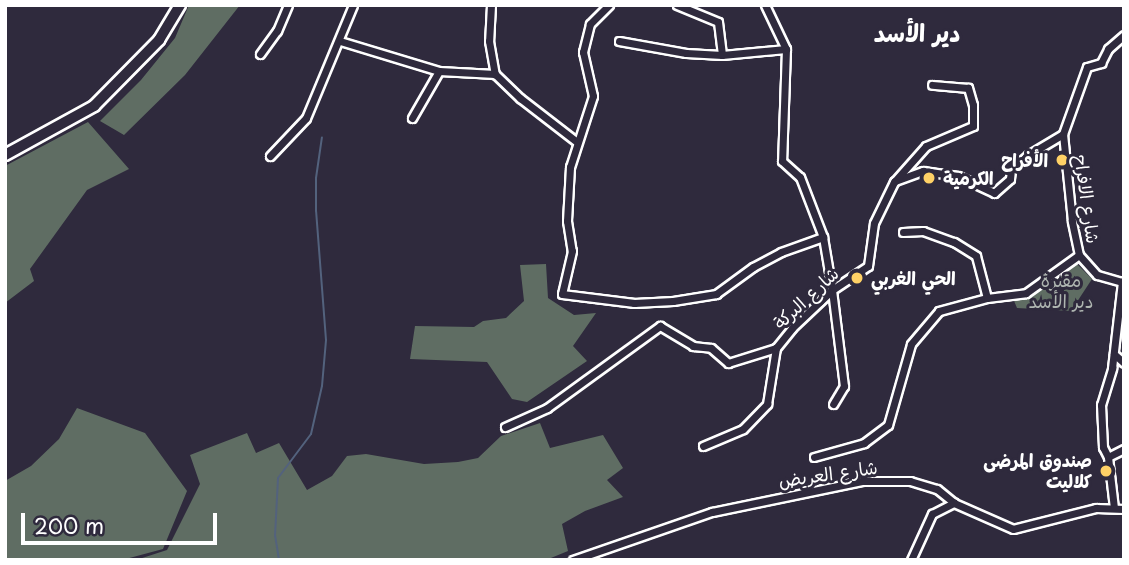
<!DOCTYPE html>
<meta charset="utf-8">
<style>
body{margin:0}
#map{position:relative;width:1129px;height:565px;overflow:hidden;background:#2f2a3d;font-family:"Playpen Sans","Playpen Sans Arabic",sans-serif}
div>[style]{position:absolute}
.green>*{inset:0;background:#5f6d63}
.stream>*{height:2px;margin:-1px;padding:0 1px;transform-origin:1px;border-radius:1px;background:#53627d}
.roads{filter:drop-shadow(2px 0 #fff) drop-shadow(-2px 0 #fff) drop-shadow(0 2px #fff) drop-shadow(0 -2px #fff)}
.minor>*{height:7px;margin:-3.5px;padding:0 3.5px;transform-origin:3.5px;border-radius:3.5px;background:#2f2a3d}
.secondary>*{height:10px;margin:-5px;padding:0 5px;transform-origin:5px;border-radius:5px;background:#2f2a3d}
.dots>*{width:19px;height:19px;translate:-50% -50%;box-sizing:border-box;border:4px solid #2f2a3d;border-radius:50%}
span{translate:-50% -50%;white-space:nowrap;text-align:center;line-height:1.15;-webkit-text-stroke:6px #2f2a3d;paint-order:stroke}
.poi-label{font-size:18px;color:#fff;font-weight:700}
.right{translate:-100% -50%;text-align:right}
.left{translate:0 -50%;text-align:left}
.street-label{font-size:18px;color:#fff}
.park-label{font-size:18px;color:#afb6b1}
.district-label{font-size:24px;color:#fff;font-weight:700}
.frame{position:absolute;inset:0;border:7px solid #fff;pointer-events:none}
.scale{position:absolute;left:21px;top:513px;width:196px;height:32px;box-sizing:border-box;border:4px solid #fff;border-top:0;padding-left:9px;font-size:21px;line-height:24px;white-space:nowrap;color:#fff;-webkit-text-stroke:5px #2f2a3d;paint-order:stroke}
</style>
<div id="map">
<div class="green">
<i style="clip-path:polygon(189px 5px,240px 5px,185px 75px,124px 135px,100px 121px,141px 80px,175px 38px)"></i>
<i style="clip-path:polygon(88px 122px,129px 169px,87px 190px,30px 269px,34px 281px,5px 303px,5px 166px)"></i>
<i style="clip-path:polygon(1072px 259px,1092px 279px,1071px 311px,1017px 308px,1012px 296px,1027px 293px)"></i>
<i style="clip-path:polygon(546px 264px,548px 298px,574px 315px,596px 313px,573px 346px,587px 361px,527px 402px,512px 399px,487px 362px,410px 359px,415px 326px,474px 327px,483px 321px,506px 318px,524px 301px,520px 265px)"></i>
<i style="clip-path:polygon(77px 408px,145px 433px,187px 491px,163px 549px,122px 560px,5px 560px,5px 481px,31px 466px,59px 439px)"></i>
<i style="clip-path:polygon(540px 423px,550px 448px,603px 435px,623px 468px,607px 480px,623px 497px,585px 511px,562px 524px,568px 551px,546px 560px,136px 560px,167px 550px,200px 484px,190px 455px,247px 433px,256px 453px,279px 443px,307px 490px,332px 476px,347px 456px,366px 454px,424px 464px,458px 462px,478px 458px,501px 436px)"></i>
</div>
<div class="stream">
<i style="left:279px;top:560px;width:24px;rotate:-99deg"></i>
<i style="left:275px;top:536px;width:58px;rotate:-87deg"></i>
<i style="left:278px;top:478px;width:55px;rotate:-53.1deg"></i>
<i style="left:311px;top:434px;width:49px;rotate:-77.1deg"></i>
<i style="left:322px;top:386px;width:46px;rotate:-85deg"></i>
<i style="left:326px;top:340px;width:129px;rotate:-94.4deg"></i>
<i style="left:316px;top:211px;width:33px;rotate:-90deg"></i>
<i style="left:316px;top:178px;width:41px;rotate:-81.7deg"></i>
</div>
<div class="roads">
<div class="minor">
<i style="left:491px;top:5px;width:36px;rotate:93deg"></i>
<i style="left:489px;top:41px;width:34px;rotate:80deg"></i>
<i style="left:495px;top:74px;width:35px;rotate:44deg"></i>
<i style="left:520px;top:98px;width:72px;rotate:37.7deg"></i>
<i style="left:609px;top:5px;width:27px;rotate:135deg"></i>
<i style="left:590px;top:24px;width:29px;rotate:104deg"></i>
<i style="left:583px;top:52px;width:45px;rotate:77.2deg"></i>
<i style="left:593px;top:96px;width:75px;rotate:107.9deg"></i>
<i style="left:570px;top:167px;width:54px;rotate:93.2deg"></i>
<i style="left:567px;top:221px;width:30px;rotate:81deg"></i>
<i style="left:572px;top:251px;width:44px;rotate:103.1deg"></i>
<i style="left:562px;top:294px;width:73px;rotate:7.1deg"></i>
<i style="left:634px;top:303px;width:39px;rotate:-3deg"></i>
<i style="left:673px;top:301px;width:44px;rotate:-9.2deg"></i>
<i style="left:716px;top:294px;width:46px;rotate:-36.1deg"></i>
<i style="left:753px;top:267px;width:32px;rotate:-28deg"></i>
<i style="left:781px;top:252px;width:45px;rotate:-19.7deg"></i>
<i style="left:677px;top:5px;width:44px;rotate:22.5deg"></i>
<i style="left:718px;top:22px;width:33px;rotate:83deg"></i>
<i style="left:765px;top:5px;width:49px;rotate:64.5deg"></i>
<i style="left:786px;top:49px;width:112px;rotate:92deg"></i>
<i style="left:782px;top:161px;width:24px;rotate:42deg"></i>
<i style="left:800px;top:177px;width:64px;rotate:69deg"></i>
<i style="left:823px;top:237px;width:54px;rotate:80.4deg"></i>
<i style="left:832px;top:290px;width:97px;rotate:82.9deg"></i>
<i style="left:844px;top:386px;width:21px;rotate:121deg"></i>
<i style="left:340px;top:41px;width:103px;rotate:16.9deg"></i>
<i style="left:439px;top:71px;width:56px;rotate:3.1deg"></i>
<i style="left:619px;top:41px;width:68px;rotate:10.2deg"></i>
<i style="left:686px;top:53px;width:36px;rotate:3deg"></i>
<i style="left:722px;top:55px;width:64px;rotate:-5.4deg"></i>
<i style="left:260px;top:54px;width:29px;rotate:-54deg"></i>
<i style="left:277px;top:31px;width:28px;rotate:-67deg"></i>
<i style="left:412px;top:118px;width:54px;rotate:-60.1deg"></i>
<i style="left:270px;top:156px;width:52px;rotate:-46.5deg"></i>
<i style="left:306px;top:118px;width:122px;rotate:-67.4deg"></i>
<i style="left:895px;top:181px;width:30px;rotate:-20deg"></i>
<i style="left:923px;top:171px;width:35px;rotate:8deg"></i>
<i style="left:958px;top:176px;width:40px;rotate:25deg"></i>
<i style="left:994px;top:193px;width:21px;rotate:-41deg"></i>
<i style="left:1010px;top:179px;width:9px;rotate:-84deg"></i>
<i style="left:1011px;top:170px;width:23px;rotate:-41deg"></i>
<i style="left:1028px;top:155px;width:41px;rotate:-31deg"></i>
<i style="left:903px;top:232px;width:20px;rotate:-3deg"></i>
<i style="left:923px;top:231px;width:33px;rotate:20deg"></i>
<i style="left:954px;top:242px;width:26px;rotate:32deg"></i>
<i style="left:976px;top:256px;width:43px;rotate:75.3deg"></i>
<i style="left:1114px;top:354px;width:13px;rotate:42deg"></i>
<i style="left:505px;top:427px;width:46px;rotate:-24.3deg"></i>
<i style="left:547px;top:408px;width:140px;rotate:-36deg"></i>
<i style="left:660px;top:326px;width:39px;rotate:31deg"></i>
<i style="left:693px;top:346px;width:18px;rotate:6deg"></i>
<i style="left:711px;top:348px;width:23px;rotate:41deg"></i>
<i style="left:728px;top:363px;width:50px;rotate:-17.4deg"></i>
<i style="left:776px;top:348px;width:26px;rotate:-51deg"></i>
<i style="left:792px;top:328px;width:55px;rotate:-43.5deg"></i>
<i style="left:832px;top:290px;width:43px;rotate:-33.7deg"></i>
<i style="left:868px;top:266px;width:43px;rotate:-82.1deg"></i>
<i style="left:874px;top:223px;width:46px;rotate:-64deg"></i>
<i style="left:894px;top:182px;width:48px;rotate:-48.4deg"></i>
<i style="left:926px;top:146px;width:51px;rotate:-23.1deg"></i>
<i style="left:973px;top:126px;width:21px;rotate:-90deg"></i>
<i style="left:973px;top:105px;width:18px;rotate:-106deg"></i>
<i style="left:968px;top:88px;width:36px;rotate:-175deg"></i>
<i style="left:703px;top:446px;width:43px;rotate:-23deg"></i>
<i style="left:743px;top:429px;width:35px;rotate:-46deg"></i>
<i style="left:767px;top:404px;width:57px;rotate:-80.9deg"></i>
<i style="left:814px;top:457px;width:52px;rotate:-15.6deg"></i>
<i style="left:864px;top:443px;width:30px;rotate:-37deg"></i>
<i style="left:888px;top:425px;width:84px;rotate:-74.1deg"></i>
<i style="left:911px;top:344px;width:43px;rotate:-49.7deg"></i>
<i style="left:939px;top:311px;width:50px;rotate:-15.2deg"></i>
<i style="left:987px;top:298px;width:39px;rotate:-7deg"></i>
<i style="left:1026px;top:293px;width:65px;rotate:-35.6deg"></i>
<i style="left:1108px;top:457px;width:18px;rotate:-27deg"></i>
<i style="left:1114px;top:508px;width:51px;rotate:-96.7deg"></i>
<i style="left:1108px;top:457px;width:11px;rotate:-117deg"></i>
<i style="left:1103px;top:447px;width:42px;rotate:-92.7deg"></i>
<i style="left:1101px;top:405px;width:39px;rotate:-73deg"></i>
<i style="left:1112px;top:368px;width:87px;rotate:-83.4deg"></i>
<i style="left:1122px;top:282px;width:26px;rotate:-164deg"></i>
<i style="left:1097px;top:275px;width:27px;rotate:-132deg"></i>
<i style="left:1079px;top:255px;width:35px;rotate:-102deg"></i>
<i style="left:1072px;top:221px;width:87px;rotate:-95.9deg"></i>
<i style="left:1063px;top:134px;width:71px;rotate:-70.3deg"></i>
<i style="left:1087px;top:67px;width:15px;rotate:-16deg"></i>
<i style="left:1101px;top:63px;width:16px;rotate:-63deg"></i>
<i style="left:1108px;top:49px;width:21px;rotate:-41deg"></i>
<i style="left:573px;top:560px;width:147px;rotate:-19.1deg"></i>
<i style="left:712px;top:512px;width:153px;rotate:-11.7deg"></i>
<i style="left:862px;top:481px;width:48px"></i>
<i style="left:910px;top:481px;width:28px;rotate:17deg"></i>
<i style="left:937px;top:489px;width:22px;rotate:39deg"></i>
<i style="left:954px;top:503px;width:64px;rotate:23.8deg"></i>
<i style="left:1013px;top:529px;width:86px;rotate:-14.2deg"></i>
<i style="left:1096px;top:508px;width:28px;rotate:2deg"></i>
<i style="left:911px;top:560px;width:51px;rotate:-65.5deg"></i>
<i style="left:932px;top:514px;width:25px;rotate:-27deg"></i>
</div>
<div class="secondary">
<i style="left:5px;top:155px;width:102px;rotate:-28.8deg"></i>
<i style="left:94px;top:106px;width:93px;rotate:-45.4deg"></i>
<i style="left:159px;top:40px;width:41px;rotate:-59deg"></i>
</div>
</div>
<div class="dots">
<i style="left:1062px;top:160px;background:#ffd166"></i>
<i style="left:929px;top:178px;background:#ffd166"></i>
<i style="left:857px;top:278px;background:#ffd166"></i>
<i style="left:1106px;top:471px;background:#ffd166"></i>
</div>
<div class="poi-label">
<span class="right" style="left:1048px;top:160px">الأفراح</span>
<span class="left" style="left:943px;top:178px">الكرمية</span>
<span class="left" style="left:871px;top:278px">الحي الغربي</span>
<span class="right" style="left:1092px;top:471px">صندوق المرضى<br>كلاليت</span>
</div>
<div class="street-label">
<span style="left:1087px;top:199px;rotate:82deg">شارع الافراح</span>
<span style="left:806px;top:298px;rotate:-43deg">شارع البركة</span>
<span style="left:828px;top:474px;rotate:-8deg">شارع العريض</span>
</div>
<div class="park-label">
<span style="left:1061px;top:291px">مقبرة<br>دير الأسد</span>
</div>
<div class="district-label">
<span style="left:917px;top:33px">دير الأسد</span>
</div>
<div class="frame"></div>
<div class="scale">200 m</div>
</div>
